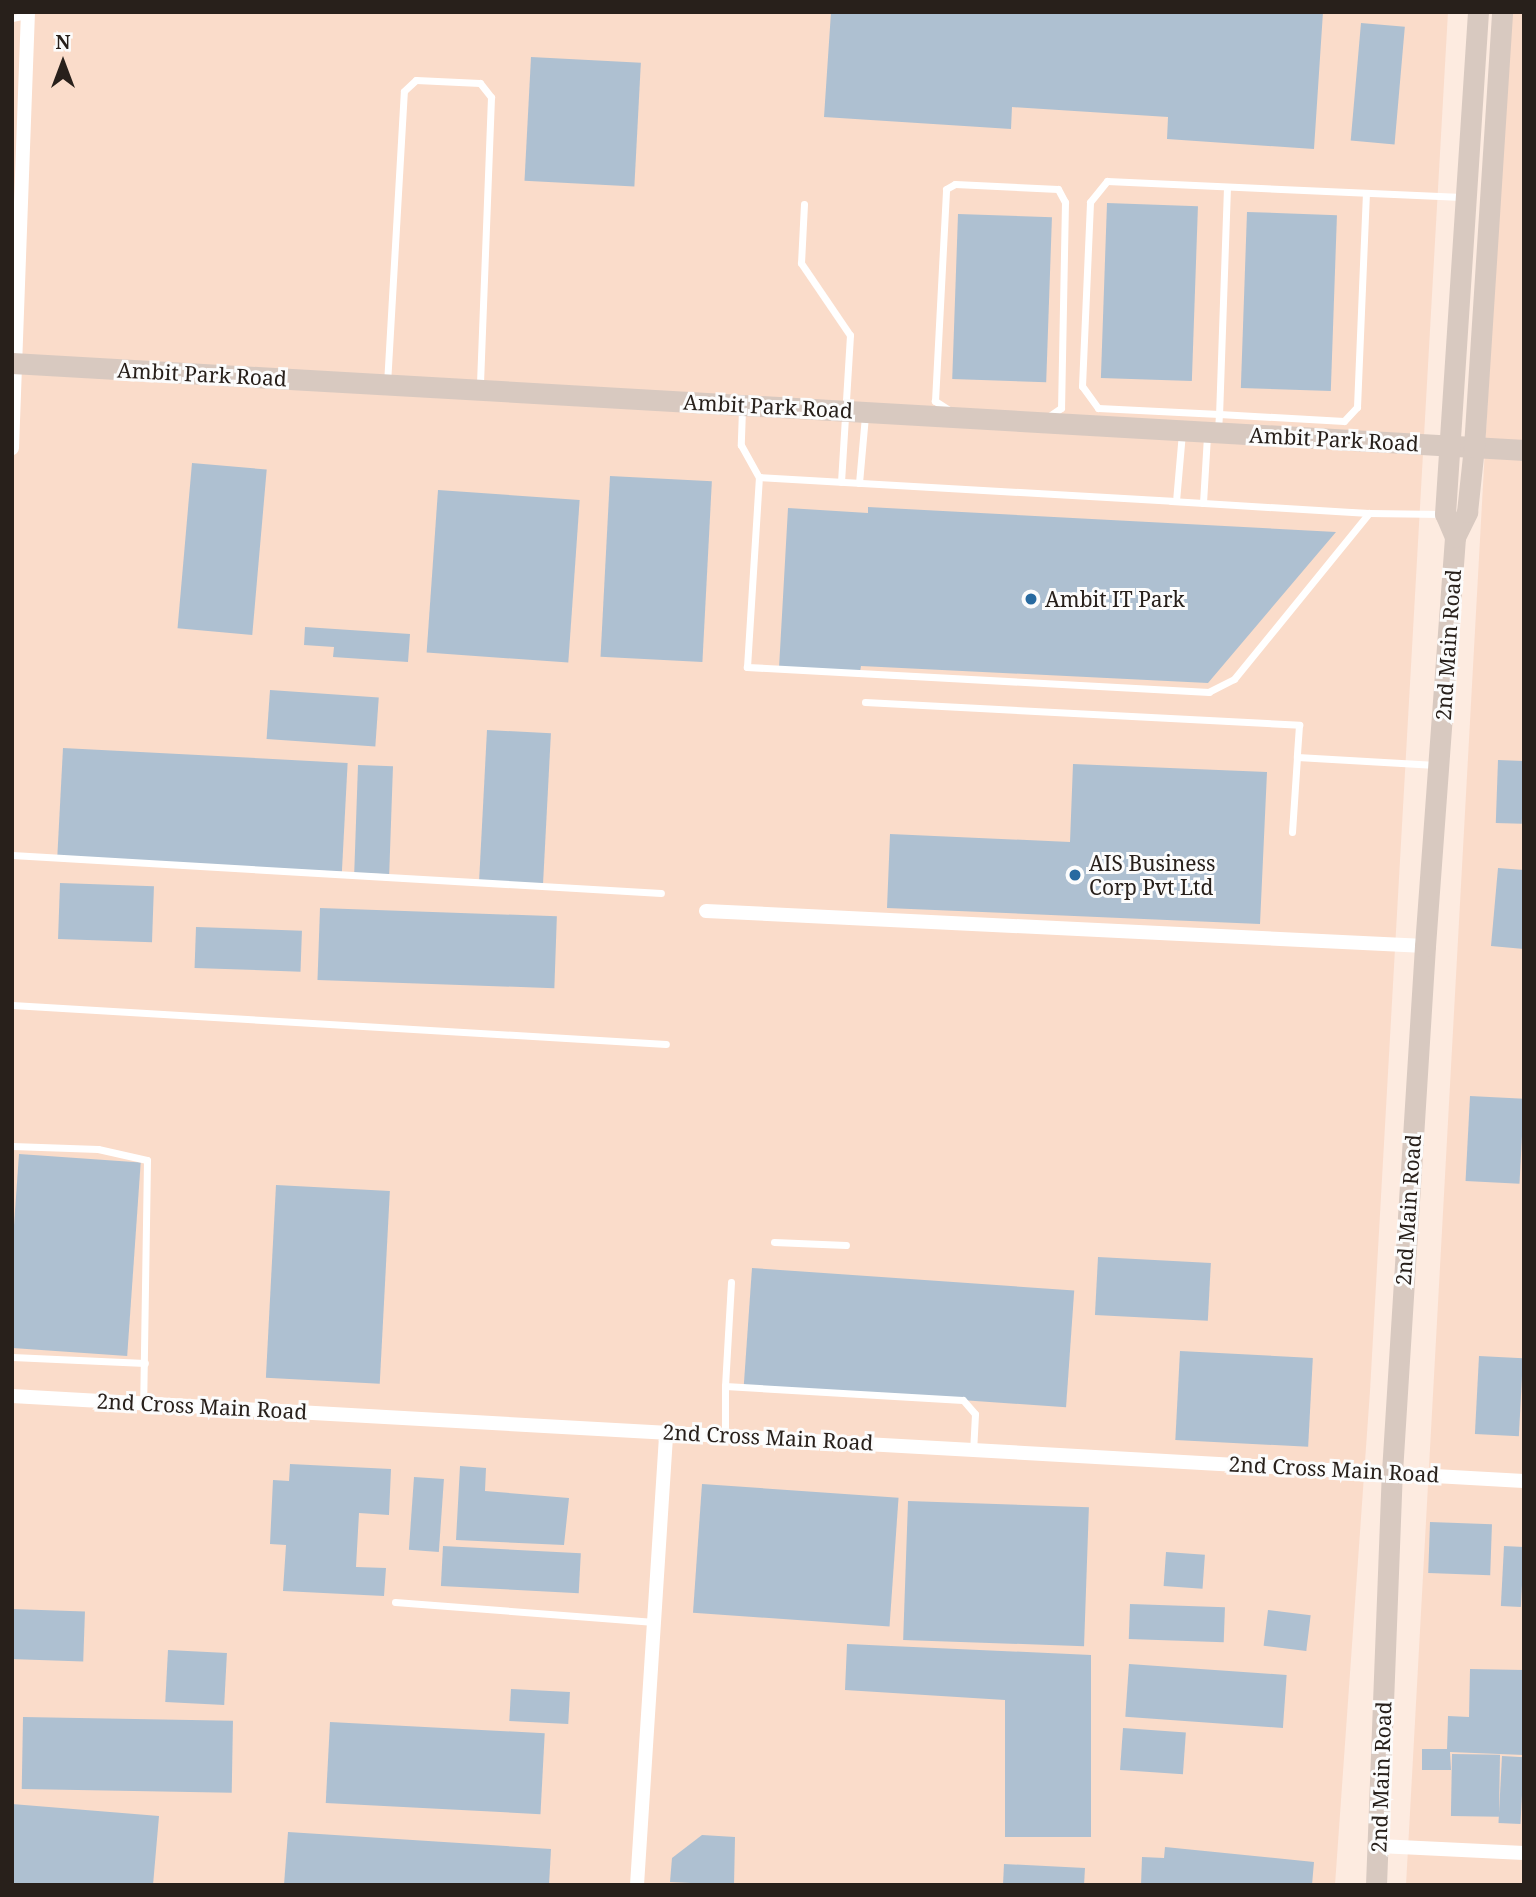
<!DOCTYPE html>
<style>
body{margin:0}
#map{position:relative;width:1536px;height:1897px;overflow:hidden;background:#fdebe0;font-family:"Noto Serif",serif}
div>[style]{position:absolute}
.built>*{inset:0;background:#fadcca}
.building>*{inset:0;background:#aec0d1;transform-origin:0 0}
.lane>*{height:7px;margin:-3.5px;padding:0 3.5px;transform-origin:3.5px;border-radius:3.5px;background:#fff}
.street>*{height:14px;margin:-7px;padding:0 7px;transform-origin:7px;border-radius:7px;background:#fff}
.secondary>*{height:21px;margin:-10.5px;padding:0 10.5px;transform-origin:10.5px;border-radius:10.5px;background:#d8c9c0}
.dots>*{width:19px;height:19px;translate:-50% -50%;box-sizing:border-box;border:4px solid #fcfcfc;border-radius:50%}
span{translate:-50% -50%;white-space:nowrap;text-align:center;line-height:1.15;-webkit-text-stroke:6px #fcfcfc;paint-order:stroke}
.street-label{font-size:21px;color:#28201b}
.poi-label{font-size:21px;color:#28201b}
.left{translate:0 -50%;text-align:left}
.frame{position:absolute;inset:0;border:14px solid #28201b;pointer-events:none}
.north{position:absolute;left:28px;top:28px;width:70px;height:70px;-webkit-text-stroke:5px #fcfcfc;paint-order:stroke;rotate:0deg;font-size:19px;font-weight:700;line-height:28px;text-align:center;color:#28201b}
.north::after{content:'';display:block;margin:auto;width:24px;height:32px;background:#28201b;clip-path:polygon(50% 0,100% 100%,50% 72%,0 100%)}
</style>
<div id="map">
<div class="built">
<i style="clip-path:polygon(12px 12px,1448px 12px,1370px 1391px,1335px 1885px,12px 1885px)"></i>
<i style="clip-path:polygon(1509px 12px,1524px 12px,1524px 1885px,1406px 1885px)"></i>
</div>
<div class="building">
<i style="clip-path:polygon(831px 12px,1323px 12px,1314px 149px,1167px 139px,1168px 117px,1012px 107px,1011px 129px,824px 117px)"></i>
<i style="left:1361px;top:23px;width:44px;height:118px;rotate:5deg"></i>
<i style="left:531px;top:57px;width:110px;height:124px;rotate:3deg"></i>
<i style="left:1107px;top:203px;width:91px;height:175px;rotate:2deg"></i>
<i style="left:1247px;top:212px;width:90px;height:176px;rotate:2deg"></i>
<i style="left:958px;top:214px;width:94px;height:165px;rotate:2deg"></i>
<i style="left:192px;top:463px;width:75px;height:166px;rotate:5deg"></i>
<i style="left:610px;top:476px;width:102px;height:181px;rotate:3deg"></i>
<i style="left:438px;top:490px;width:142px;height:163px;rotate:4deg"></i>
<i style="clip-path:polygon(868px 507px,1336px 532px,1208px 683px,861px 666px,860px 672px,779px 668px,788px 508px,868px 513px)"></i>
<i style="clip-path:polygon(305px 627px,410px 634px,408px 662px,333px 657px,334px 647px,304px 645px)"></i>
<i style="left:270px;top:690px;width:109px;height:49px;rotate:4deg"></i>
<i style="left:487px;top:730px;width:64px;height:155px;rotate:3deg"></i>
<i style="left:63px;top:748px;width:285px;height:109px;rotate:3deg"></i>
<i style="left:1498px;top:760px;width:26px;height:63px;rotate:2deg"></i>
<i style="clip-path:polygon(1073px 764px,1267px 772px,1260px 924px,887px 908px,890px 834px,1070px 842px)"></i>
<i style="left:358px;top:765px;width:35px;height:108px;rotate:2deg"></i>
<i style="clip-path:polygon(1498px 868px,1524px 870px,1524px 949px,1491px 946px)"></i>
<i style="left:60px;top:883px;width:94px;height:56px;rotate:2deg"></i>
<i style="left:320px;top:908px;width:237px;height:72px;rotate:2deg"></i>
<i style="left:196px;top:927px;width:106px;height:41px;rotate:2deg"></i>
<i style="left:1470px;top:1096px;width:54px;height:85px;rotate:3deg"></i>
<i style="left:19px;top:1154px;width:122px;height:194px;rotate:4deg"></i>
<i style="left:276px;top:1185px;width:114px;height:193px;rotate:3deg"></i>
<i style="left:1098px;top:1257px;width:113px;height:58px;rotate:3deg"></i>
<i style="left:752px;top:1268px;width:323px;height:117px;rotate:4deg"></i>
<i style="left:1180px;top:1351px;width:133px;height:89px;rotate:3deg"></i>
<i style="left:1479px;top:1356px;width:44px;height:78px;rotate:3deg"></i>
<i style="clip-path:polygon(290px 1464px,391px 1469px,389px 1515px,359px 1513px,356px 1567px,386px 1568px,384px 1596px,283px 1591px,286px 1545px,270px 1544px,273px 1480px,289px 1481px)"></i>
<i style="clip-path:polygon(460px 1466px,486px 1468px,485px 1491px,569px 1498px,564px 1545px,456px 1540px)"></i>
<i style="left:414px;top:1477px;width:30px;height:73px;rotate:4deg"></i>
<i style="left:702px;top:1484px;width:197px;height:129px;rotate:4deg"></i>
<i style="left:908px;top:1501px;width:181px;height:139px;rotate:2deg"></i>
<i style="left:1430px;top:1522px;width:62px;height:51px;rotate:2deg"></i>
<i style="left:443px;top:1546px;width:138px;height:40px;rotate:3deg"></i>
<i style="left:1504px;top:1546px;width:20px;height:60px;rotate:3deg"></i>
<i style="left:1166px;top:1552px;width:39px;height:34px;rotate:4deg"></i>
<i style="left:1130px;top:1604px;width:95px;height:35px;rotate:2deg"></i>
<i style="left:12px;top:1609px;width:73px;height:50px;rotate:2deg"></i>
<i style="left:1268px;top:1610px;width:43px;height:36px;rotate:7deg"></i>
<i style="clip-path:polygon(847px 1644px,1091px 1655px,1091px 1837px,1005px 1837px,1005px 1700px,845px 1690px)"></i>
<i style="left:168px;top:1650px;width:59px;height:52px;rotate:3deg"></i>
<i style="left:1129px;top:1664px;width:158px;height:53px;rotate:4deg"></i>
<i style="clip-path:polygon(1470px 1669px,1524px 1670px,1524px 1755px,1450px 1752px,1451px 1770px,1422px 1770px,1422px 1749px,1447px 1749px,1448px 1716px,1469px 1717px)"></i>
<i style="left:511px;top:1689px;width:59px;height:32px;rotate:3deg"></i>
<i style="left:23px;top:1717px;width:210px;height:72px;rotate:1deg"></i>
<i style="left:330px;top:1722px;width:215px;height:81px;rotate:3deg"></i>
<i style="left:1123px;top:1728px;width:63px;height:42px;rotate:4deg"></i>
<i style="left:1452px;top:1754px;width:48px;height:62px;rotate:1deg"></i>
<i style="left:1502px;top:1756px;width:22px;height:67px;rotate:3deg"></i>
<i style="clip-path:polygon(12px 1804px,159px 1816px,153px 1885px,12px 1885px)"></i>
<i style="clip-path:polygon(288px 1832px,551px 1849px,549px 1885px,284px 1885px)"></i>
<i style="clip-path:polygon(702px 1835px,735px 1837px,734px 1885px,670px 1882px,672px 1858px)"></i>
<i style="clip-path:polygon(1165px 1847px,1314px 1862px,1312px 1885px,1141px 1885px,1142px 1857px,1164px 1858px)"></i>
<i style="clip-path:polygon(1004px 1864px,1085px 1868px,1084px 1885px,1003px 1885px)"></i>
</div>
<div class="lane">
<i style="left:12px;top:18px;width:15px;rotate:-11deg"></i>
<i style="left:1227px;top:187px;width:227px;rotate:92deg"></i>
<i style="left:1219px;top:414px;width:125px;rotate:3.2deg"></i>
<i style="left:1344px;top:421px;width:19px;rotate:-47deg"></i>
<i style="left:1357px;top:407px;width:214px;rotate:-87.6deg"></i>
<i style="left:804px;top:204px;width:59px;rotate:92.9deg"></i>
<i style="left:801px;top:263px;width:87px;rotate:55.8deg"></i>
<i style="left:850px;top:335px;width:147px;rotate:93.5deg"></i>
<i style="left:387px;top:384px;width:293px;rotate:-86.7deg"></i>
<i style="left:404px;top:91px;width:16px;rotate:-43deg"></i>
<i style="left:416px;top:80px;width:64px;rotate:2.7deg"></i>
<i style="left:480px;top:83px;width:18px;rotate:52deg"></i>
<i style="left:491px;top:97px;width:291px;rotate:92.2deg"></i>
<i style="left:742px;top:409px;width:36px;rotate:92deg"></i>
<i style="left:741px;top:445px;width:37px;rotate:61deg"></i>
<i style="left:949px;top:410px;width:17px;rotate:-147deg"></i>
<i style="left:935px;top:401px;width:212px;rotate:-87deg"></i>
<i style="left:946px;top:189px;width:10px;rotate:-29deg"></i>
<i style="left:955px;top:184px;width:103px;rotate:2.8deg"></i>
<i style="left:1058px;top:189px;width:15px;rotate:62deg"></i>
<i style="left:1065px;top:202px;width:206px;rotate:91.1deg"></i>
<i style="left:1061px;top:408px;width:14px;rotate:146deg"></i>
<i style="left:1218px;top:429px;width:15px;rotate:-86deg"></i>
<i style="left:1219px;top:414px;width:121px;rotate:-177.2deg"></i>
<i style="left:1098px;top:408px;width:27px;rotate:-126deg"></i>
<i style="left:1082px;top:386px;width:184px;rotate:-87.5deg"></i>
<i style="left:1090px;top:202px;width:27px;rotate:-51deg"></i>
<i style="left:1107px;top:181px;width:355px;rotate:2.6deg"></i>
<i style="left:759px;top:477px;width:413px;rotate:3.3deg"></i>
<i style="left:1171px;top:501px;width:198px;rotate:3.5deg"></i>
<i style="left:1369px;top:513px;width:214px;rotate:129.1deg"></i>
<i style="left:1234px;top:679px;width:28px;rotate:153deg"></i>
<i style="left:1209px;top:692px;width:463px;rotate:-176.9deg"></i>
<i style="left:747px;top:667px;width:190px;rotate:-86.4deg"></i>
<i style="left:859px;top:483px;width:67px;rotate:-84.9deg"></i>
<i style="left:1176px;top:501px;width:69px;rotate:-85deg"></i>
<i style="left:1203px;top:503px;width:67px;rotate:-86.6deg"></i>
<i style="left:1369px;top:513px;width:73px;rotate:0.8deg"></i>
<i style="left:865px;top:702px;width:435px;rotate:3deg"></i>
<i style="left:1299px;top:725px;width:32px;rotate:94deg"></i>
<i style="left:1297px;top:757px;width:139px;rotate:3.3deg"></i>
<i style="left:1292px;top:832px;width:75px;rotate:-86.2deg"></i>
<i style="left:12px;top:855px;width:650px;rotate:3.35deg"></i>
<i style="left:12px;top:1005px;width:655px;rotate:3.41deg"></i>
<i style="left:12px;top:1146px;width:86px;rotate:2deg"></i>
<i style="left:98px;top:1149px;width:50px;rotate:12.7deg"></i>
<i style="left:147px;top:1160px;width:243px;rotate:90.9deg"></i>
<i style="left:774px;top:1242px;width:72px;rotate:2.4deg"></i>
<i style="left:731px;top:1282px;width:104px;rotate:93.3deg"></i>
<i style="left:725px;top:1386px;width:238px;rotate:3.4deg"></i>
<i style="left:963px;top:1400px;width:18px;rotate:49deg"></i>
<i style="left:975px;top:1414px;width:34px;rotate:93deg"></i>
<i style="left:12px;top:1357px;width:133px;rotate:2.6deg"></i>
<i style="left:725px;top:1434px;width:48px;rotate:-90deg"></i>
<i style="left:395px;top:1602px;width:260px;rotate:4.4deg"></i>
</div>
<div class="street">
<i style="left:12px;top:448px;width:436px;rotate:-87.9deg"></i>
<i style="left:706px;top:911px;width:720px;rotate:2.79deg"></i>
<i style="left:12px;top:1396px;width:1514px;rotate:3.22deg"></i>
<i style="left:1379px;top:1846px;width:145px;rotate:2.8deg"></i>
<i style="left:637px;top:1885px;width:455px;rotate:-86.3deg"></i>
</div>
<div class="secondary">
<i style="left:12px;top:363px;width:1515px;rotate:3.29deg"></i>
<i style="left:1455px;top:537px;width:25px;rotate:-113deg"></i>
<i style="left:1445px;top:514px;width:503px;rotate:-86.24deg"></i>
<i style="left:1376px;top:1885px;width:413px;rotate:-87.8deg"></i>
<i style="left:1392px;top:1472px;width:527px;rotate:-86.41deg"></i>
<i style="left:1425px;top:946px;width:410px;rotate:-85.8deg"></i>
<i style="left:1455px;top:537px;width:28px;rotate:-64deg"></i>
<i style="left:1467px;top:512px;width:65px;rotate:-83.9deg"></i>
<i style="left:1474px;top:447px;width:436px;rotate:-86.3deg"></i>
</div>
<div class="dots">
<i style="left:1031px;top:599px;background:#286aa0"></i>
<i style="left:1075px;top:875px;background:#286aa0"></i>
</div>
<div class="street-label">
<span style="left:202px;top:374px;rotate:3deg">Ambit Park Road</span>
<span style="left:768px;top:406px;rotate:3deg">Ambit Park Road</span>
<span style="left:1334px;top:439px;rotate:3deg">Ambit Park Road</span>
<span style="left:1448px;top:645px;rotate:-86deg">2nd Main Road</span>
<span style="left:1408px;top:1210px;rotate:-86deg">2nd Main Road</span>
<span style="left:202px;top:1406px;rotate:3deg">2nd Cross Main Road</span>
<span style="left:768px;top:1437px;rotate:3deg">2nd Cross Main Road</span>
<span style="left:1334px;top:1469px;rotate:3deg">2nd Cross Main Road</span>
<span style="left:1381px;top:1777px;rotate:-88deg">2nd Main Road</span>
</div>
<div class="poi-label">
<span class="left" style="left:1045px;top:599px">Ambit IT Park</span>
<span class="left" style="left:1089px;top:875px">AIS Business<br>Corp Pvt Ltd</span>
</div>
<div class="frame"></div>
<div class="north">N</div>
</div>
